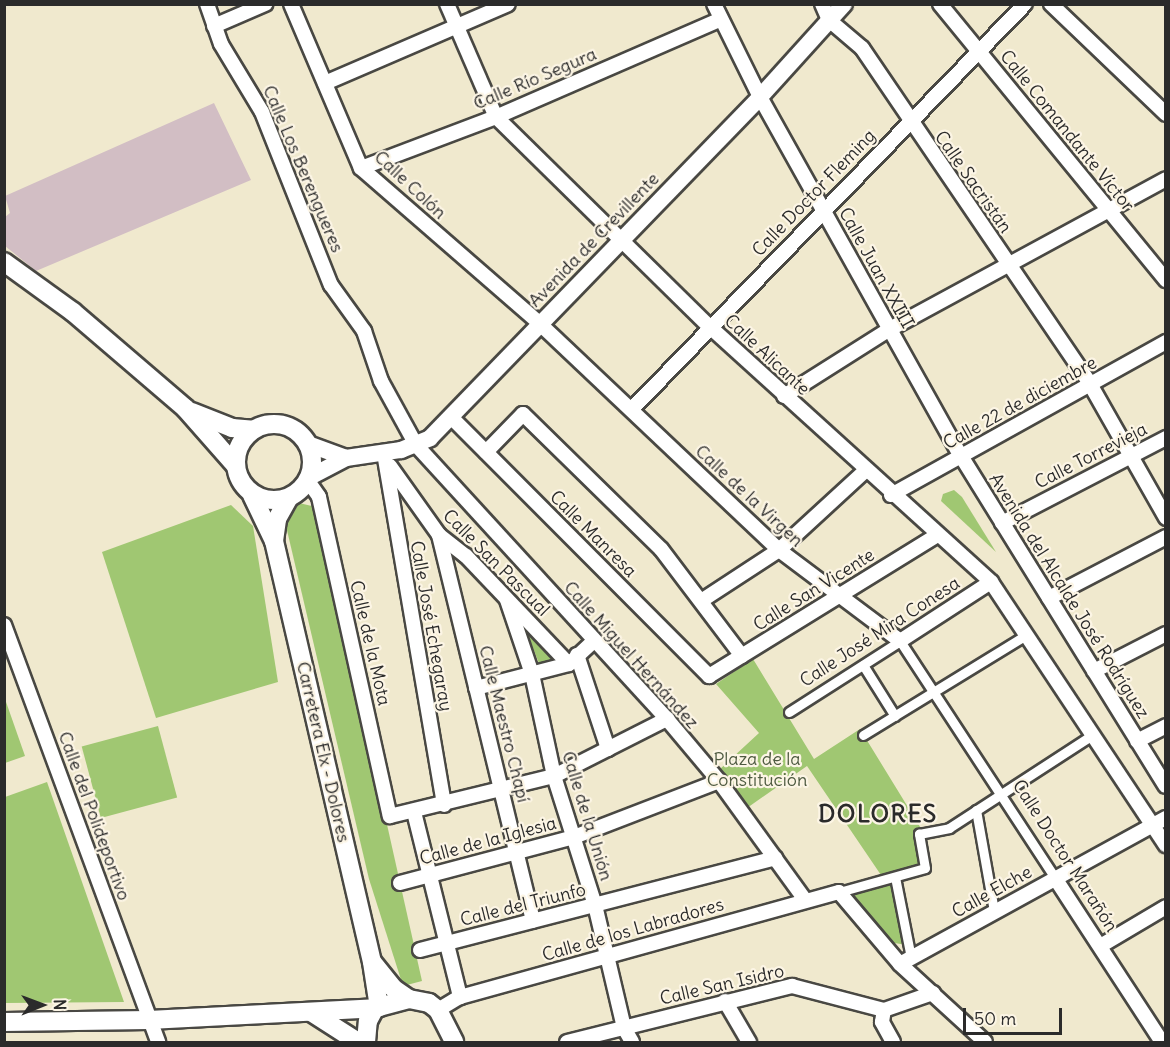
<!DOCTYPE html>
<meta charset="utf-8">
<style>
body{margin:0}
#map{position:relative;width:1170px;height:1047px;overflow:hidden;background:#f0e9ce;font-family:Delius,sans-serif}
div>[style]{position:absolute}
.industrial>*{inset:0;background:#d2bec4}
.green>*{inset:0;background:#a0c772;transform-origin:0 0}
.roads{filter:drop-shadow(2px 0 #494843) drop-shadow(-2px 0 #494843) drop-shadow(0 2px #494843) drop-shadow(0 -2px #494843)}
.pedestrian>*{height:9px;margin:-4.5px;padding:0 4.5px;transform-origin:4.5px;border-radius:4.5px;background:#fff}
.minor>*{height:14px;margin:-7px;padding:0 7px;transform-origin:7px;border-radius:7px;background:#fff}
.tertiary>*{height:16px;margin:-8px;padding:0 8px;transform-origin:8px;border-radius:8px;background:#fff}
.secondary>*{height:18px;margin:-9px;padding:0 9px;transform-origin:9px;border-radius:9px;background:#fff}
.secondary>.ring{margin:-9px;padding:0;box-sizing:content-box;background:none;border:18px solid #fff;border-radius:50%}
span{translate:-50% -50%;white-space:nowrap;text-align:center;line-height:1.15;-webkit-text-stroke:4.5px #fcf5e5;paint-order:stroke}
.street-label{font-size:18px;color:#2b2b2b}
.park-label{font-size:18px;color:#4e5a40}
.district-label{font-size:24px;color:#2b2b2b;font-weight:700;letter-spacing:1.5px}
.frame{position:absolute;inset:0;border:6px solid #2b2b2b;pointer-events:none}
.north{position:absolute;left:12px;top:975px;width:60px;height:60px;-webkit-text-stroke:4px #fcf5e5;paint-order:stroke;rotate:89deg;font-size:16px;font-weight:700;line-height:24px;text-align:center;color:#2b2b2b}
.north::after{content:'';display:block;margin:auto;width:21px;height:27px;background:#2b2b2b;clip-path:polygon(50% 0,100% 100%,50% 72%,0 100%)}
.scale{position:absolute;left:963px;top:1008px;width:99px;height:27px;box-sizing:border-box;border:3px solid #2b2b2b;border-top:0;padding-left:8px;font-size:18px;line-height:21px;white-space:nowrap;color:#2b2b2b;-webkit-text-stroke:4px #fcf5e5;paint-order:stroke}
</style>
<div id="map">
<div class="industrial">
<i style="clip-path:polygon(214px 103px,251px 180px,36px 271px,5px 246px,5px 217px,10px 213px,5px 196px)"></i>
</div>
<div class="green">
<i style="clip-path:polygon(954px 490px,962px 497px,996px 552px,941px 501px,943px 494px)"></i>
<i style="clip-path:polygon(299px 503px,316px 507px,422px 981px,403px 986px,369px 879px,286px 526px)"></i>
<i style="clip-path:polygon(231px 505px,253px 526px,278px 682px,156px 718px,102px 552px)"></i>
<i style="clip-path:polygon(521px 617px,559px 661px,540px 666px)"></i>
<i style="clip-path:polygon(753px 659px,814px 759px,860px 729px,922px 830px,922px 867px,883px 878px,807px 766px,747px 808px,719px 770px,759px 733px,716px 684px)"></i>
<i style="clip-path:polygon(5px 699px,25px 756px,5px 763px,4px 763px)"></i>
<i style="left:158px;top:726px;width:74px;height:79px;rotate:75deg"></i>
<i style="clip-path:polygon(47px 782px,124px 1002px,5px 1003px,5px 797px)"></i>
<i style="clip-path:polygon(895px 881px,907px 945px,888px 942px,846px 895px)"></i>
</div>
<div class="roads">
<div class="pedestrian">
<i style="left:863px;top:665px;width:60px;rotate:57.9deg"></i>
<i style="left:789px;top:712px;width:132px;rotate:-32.6deg"></i>
<i style="left:900px;top:641px;width:283px;rotate:56.8deg"></i>
<i style="left:863px;top:735px;width:191px;rotate:-31.5deg"></i>
<i style="left:976px;top:810px;width:103px;rotate:79.9deg"></i>
<i style="left:895px;top:877px;width:83px;rotate:78.8deg"></i>
<i style="left:839px;top:892px;width:89px;rotate:-15.6deg"></i>
<i style="left:925px;top:868px;width:35px;rotate:-100deg"></i>
<i style="left:919px;top:834px;width:31px;rotate:-11deg"></i>
<i style="left:949px;top:828px;width:171px;rotate:-33deg"></i>
</div>
<div class="minor">
<i style="left:207px;top:4px;width:42px;rotate:70.7deg"></i>
<i style="left:221px;top:44px;width:79px;rotate:58.9deg"></i>
<i style="left:262px;top:112px;width:186px;rotate:68.3deg"></i>
<i style="left:331px;top:285px;width:57px;rotate:54.3deg"></i>
<i style="left:364px;top:331px;width:53px;rotate:71.2deg"></i>
<i style="left:381px;top:381px;width:73px;rotate:61.3deg"></i>
<i style="left:416px;top:445px;width:372px;rotate:47.5deg"></i>
<i style="left:667px;top:719px;width:81px;rotate:50deg"></i>
<i style="left:719px;top:781px;width:147px;rotate:54.1deg"></i>
<i style="left:291px;top:4px;width:178px;rotate:66.9deg"></i>
<i style="left:361px;top:168px;width:236px;rotate:41deg"></i>
<i style="left:539px;top:323px;width:330px;rotate:43.4deg"></i>
<i style="left:779px;top:550px;width:151px;rotate:36.9deg"></i>
<i style="left:900px;top:641px;width:108px;rotate:-33deg"></i>
<i style="left:447px;top:4px;width:123px;rotate:66.6deg"></i>
<i style="left:496px;top:117px;width:298px;rotate:44.5deg"></i>
<i style="left:709px;top:326px;width:381px;rotate:42.2deg"></i>
<i style="left:991px;top:582px;width:316px;rotate:56.4deg"></i>
<i style="left:714px;top:4px;width:104px;rotate:63.7deg"></i>
<i style="left:760px;top:97px;width:411px;rotate:60.8deg"></i>
<i style="left:961px;top:456px;width:388px;rotate:58.2deg"></i>
<i style="left:822px;top:4px;width:17px;rotate:66deg"></i>
<i style="left:829px;top:20px;width:43px;rotate:40.3deg"></i>
<i style="left:862px;top:48px;width:406px;rotate:55.8deg"></i>
<i style="left:1090px;top:384px;width:154px;rotate:60.4deg"></i>
<i style="left:940px;top:4px;width:357px;rotate:50.7deg"></i>
<i style="left:1051px;top:4px;width:159px;rotate:43.7deg"></i>
<i style="left:214px;top:26px;width:56px;rotate:-23.3deg"></i>
<i style="left:325px;top:83px;width:199px;rotate:-23.3deg"></i>
<i style="left:361px;top:168px;width:144px;rotate:-20.7deg"></i>
<i style="left:496px;top:117px;width:245px;rotate:-23.5deg"></i>
<i style="left:784px;top:396px;width:125px;rotate:-32.3deg"></i>
<i style="left:890px;top:329px;width:314px;rotate:-28.5deg"></i>
<i style="left:632px;top:409px;width:564px;rotate:-45.86deg"></i>
<i style="left:451px;top:417px;width:366px;rotate:45.1deg"></i>
<i style="left:709px;top:676px;width:268px;rotate:-31.7deg"></i>
<i style="left:486px;top:452px;width:53px;rotate:-45.8deg"></i>
<i style="left:523px;top:414px;width:193px;rotate:44.4deg"></i>
<i style="left:661px;top:549px;width:134px;rotate:52.9deg"></i>
<i style="left:384px;top:453px;width:357px;rotate:80.3deg"></i>
<i style="left:390px;top:466px;width:85px;rotate:54.6deg"></i>
<i style="left:439px;top:535px;width:34px;rotate:38deg"></i>
<i style="left:466px;top:556px;width:149px;rotate:46.4deg"></i>
<i style="left:308px;top:481px;width:19px;rotate:55deg"></i>
<i style="left:319px;top:497px;width:327px;rotate:77.5deg"></i>
<i style="left:390px;top:816px;width:169px;rotate:-13.7deg"></i>
<i style="left:554px;top:776px;width:127px;rotate:-26.8deg"></i>
<i style="left:891px;top:495px;width:315px;rotate:-29.1deg"></i>
<i style="left:1002px;top:523px;width:185px;rotate:-27.4deg"></i>
<i style="left:439px;top:535px;width:397px;rotate:76.3deg"></i>
<i style="left:1049px;top:598px;width:132px;rotate:-27.5deg"></i>
<i style="left:507px;top:600px;width:78px;rotate:71.3deg"></i>
<i style="left:532px;top:674px;width:104px;rotate:77.8deg"></i>
<i style="left:554px;top:776px;width:135px;rotate:72.4deg"></i>
<i style="left:595px;top:905px;width:126px;rotate:76.7deg"></i>
<i style="left:624px;top:1028px;width:16px;rotate:60deg"></i>
<i style="left:701px;top:601px;width:93px;rotate:-33.2deg"></i>
<i style="left:779px;top:550px;width:117px;rotate:-42.6deg"></i>
<i style="left:4px;top:625px;width:445px;rotate:69.7deg"></i>
<i style="left:577px;top:655px;width:99px;rotate:71.7deg"></i>
<i style="left:1094px;top:671px;width:81px;rotate:-27.2deg"></i>
<i style="left:476px;top:688px;width:96px;rotate:-14.5deg"></i>
<i style="left:569px;top:664px;width:34px;rotate:-43deg"></i>
<i style="left:1137px;top:741px;width:33px;rotate:-27deg"></i>
<i style="left:414px;top:812px;width:191px;rotate:76deg"></i>
<i style="left:1055px;top:878px;width:196px;rotate:56.9deg"></i>
<i style="left:400px;top:883px;width:180px;rotate:-14.8deg"></i>
<i style="left:574px;top:837px;width:155px;rotate:-21.1deg"></i>
<i style="left:1102px;top:945px;width:74px;rotate:-30.7deg"></i>
<i style="left:420px;top:950px;width:367px;rotate:-14.5deg"></i>
<i style="left:900px;top:964px;width:303px;rotate:-28.8deg"></i>
<i style="left:725px;top:1001px;width:48px;rotate:59.7deg"></i>
<i style="left:438px;top:1010px;width:26px;rotate:-31deg"></i>
<i style="left:460px;top:997px;width:393px;rotate:-15.5deg"></i>
<i style="left:839px;top:892px;width:94px;rotate:49.7deg"></i>
<i style="left:900px;top:964px;width:115px;rotate:42.5deg"></i>
<i style="left:567px;top:1042px;width:232px;rotate:-14deg"></i>
<i style="left:792px;top:986px;width:95px;rotate:14.6deg"></i>
<i style="left:893px;top:1042px;width:23px;rotate:-119deg"></i>
<i style="left:882px;top:1022px;width:12px;rotate:-81deg"></i>
<i style="left:884px;top:1010px;width:52px;rotate:-19.1deg"></i>
</div>
<div class="tertiary">
<i style="left:308px;top:444px;width:40px;rotate:20.2deg"></i>
<i style="left:310px;top:477px;width:41px;rotate:-27.8deg"></i>
<i style="left:346px;top:458px;width:56px;rotate:-8.3deg"></i>
<i style="left:401px;top:450px;width:31px;rotate:-22deg"></i>
<i style="left:430px;top:438px;width:475px;rotate:-45.9deg"></i>
<i style="left:760px;top:97px;width:125px;rotate:-47.9deg"></i>
</div>
<div class="secondary">
<i style="left:4px;top:262px;width:85px;rotate:35.9deg"></i>
<i style="left:73px;top:312px;width:148px;rotate:40.6deg"></i>
<i style="left:185px;top:408px;width:76px;rotate:48.7deg"></i>
<i style="left:192px;top:412px;width:43px;rotate:21.8deg"></i>
<i style="left:232px;top:428px;width:21px;rotate:5deg"></i>
<i class="ring" style="left:236px;top:424px;width:58px;height:58px"></i>
<i style="left:252px;top:495px;width:51px;rotate:64.4deg"></i>
<i style="left:274px;top:541px;width:432px;rotate:76.9deg"></i>
<i style="left:372px;top:962px;width:46px;rotate:81.2deg"></i>
<i style="left:274px;top:541px;width:22px;rotate:-82deg"></i>
<i style="left:277px;top:519px;width:23px;rotate:-61deg"></i>
<i style="left:373px;top:963px;width:32px;rotate:51deg"></i>
<i style="left:393px;top:988px;width:19px;rotate:35deg"></i>
<i style="left:311px;top:1012px;width:56px;rotate:32.6deg"></i>
<i style="left:4px;top:1022px;width:145px;rotate:-0.8deg"></i>
<i style="left:149px;top:1020px;width:226px;rotate:-3deg"></i>
<i style="left:366px;top:1042px;width:21px;rotate:-85deg"></i>
<i style="left:368px;top:1021px;width:15px;rotate:-62deg"></i>
<i style="left:375px;top:1008px;width:35px;rotate:-15deg"></i>
<i style="left:409px;top:999px;width:20px;rotate:11deg"></i>
<i style="left:429px;top:1003px;width:11px;rotate:38deg"></i>
<i style="left:438px;top:1010px;width:36px;rotate:63deg"></i>
</div>
</div>
<div class="street-label">
<span style="left:535px;top:79px;rotate:-23deg">Calle Río Segura</span>
<span style="left:1067px;top:131px;rotate:51deg">Calle Comandante Víctor</span>
<span style="left:303px;top:169px;rotate:67deg">Calle Los Berengueres</span>
<span style="left:973px;top:182px;rotate:55deg">Calle Sacristán</span>
<span style="left:410px;top:185px;rotate:43deg">Calle Colón</span>
<span style="left:814px;top:193px;rotate:-46deg">Calle Doctor Fleming</span>
<span style="left:594px;top:240px;rotate:-46deg">Avenida de Crevillente</span>
<span style="left:876px;top:268px;rotate:61deg">Calle Juan XXIII</span>
<span style="left:767px;top:355px;rotate:43deg">Calle Alicante</span>
<span style="left:1020px;top:403px;rotate:-29deg">Calle 22 de diciembre</span>
<span style="left:1091px;top:456px;rotate:-27deg">Calle Torrevieja</span>
<span style="left:749px;top:496px;rotate:43deg">Calle de la Virgen</span>
<span style="left:593px;top:534px;rotate:45deg">Calle Manresa</span>
<span style="left:496px;top:563px;rotate:45deg">Calle San Pascual</span>
<span style="left:814px;top:590px;rotate:-32deg">Calle San Vicente</span>
<span style="left:1069px;top:596px;rotate:58deg">Avenida del Alcalde José Rodríguez</span>
<span style="left:431px;top:626px;rotate:80deg">Calle José Echegaray</span>
<span style="left:880px;top:632px;rotate:-33deg">Calle José Mira Conesa</span>
<span style="left:370px;top:643px;rotate:77deg">Calle de la Mota</span>
<span style="left:631px;top:655px;rotate:48deg">Calle Miguel Hernández</span>
<span style="left:504px;top:724px;rotate:76deg">Calle Maestro Chapí</span>
<span style="left:323px;top:752px;rotate:77deg">Carretera Elx - Dolores</span>
<span style="left:94px;top:816px;rotate:70deg">Calle del Polideportivo</span>
<span style="left:587px;top:816px;rotate:73deg">Calle de la Unión</span>
<span style="left:488px;top:841px;rotate:-15deg">Calle de la Iglesia</span>
<span style="left:1065px;top:856px;rotate:57deg">Calle Doctor Marañón</span>
<span style="left:992px;top:892px;rotate:-29deg">Calle Elche</span>
<span style="left:523px;top:905px;rotate:-14deg">Calle del Triunfo</span>
<span style="left:633px;top:930px;rotate:-16deg">Calle de los Labradores</span>
<span style="left:722px;top:985px;rotate:-13deg">Calle San Isidro</span>
</div>
<div class="park-label">
<span style="left:757px;top:770px">Plaza de la<br>Constitución</span>
</div>
<div class="district-label">
<span style="left:878px;top:814px">DOLORES</span>
</div>
<div class="frame"></div>
<div class="north">N</div>
<div class="scale">50 m</div>
</div>
